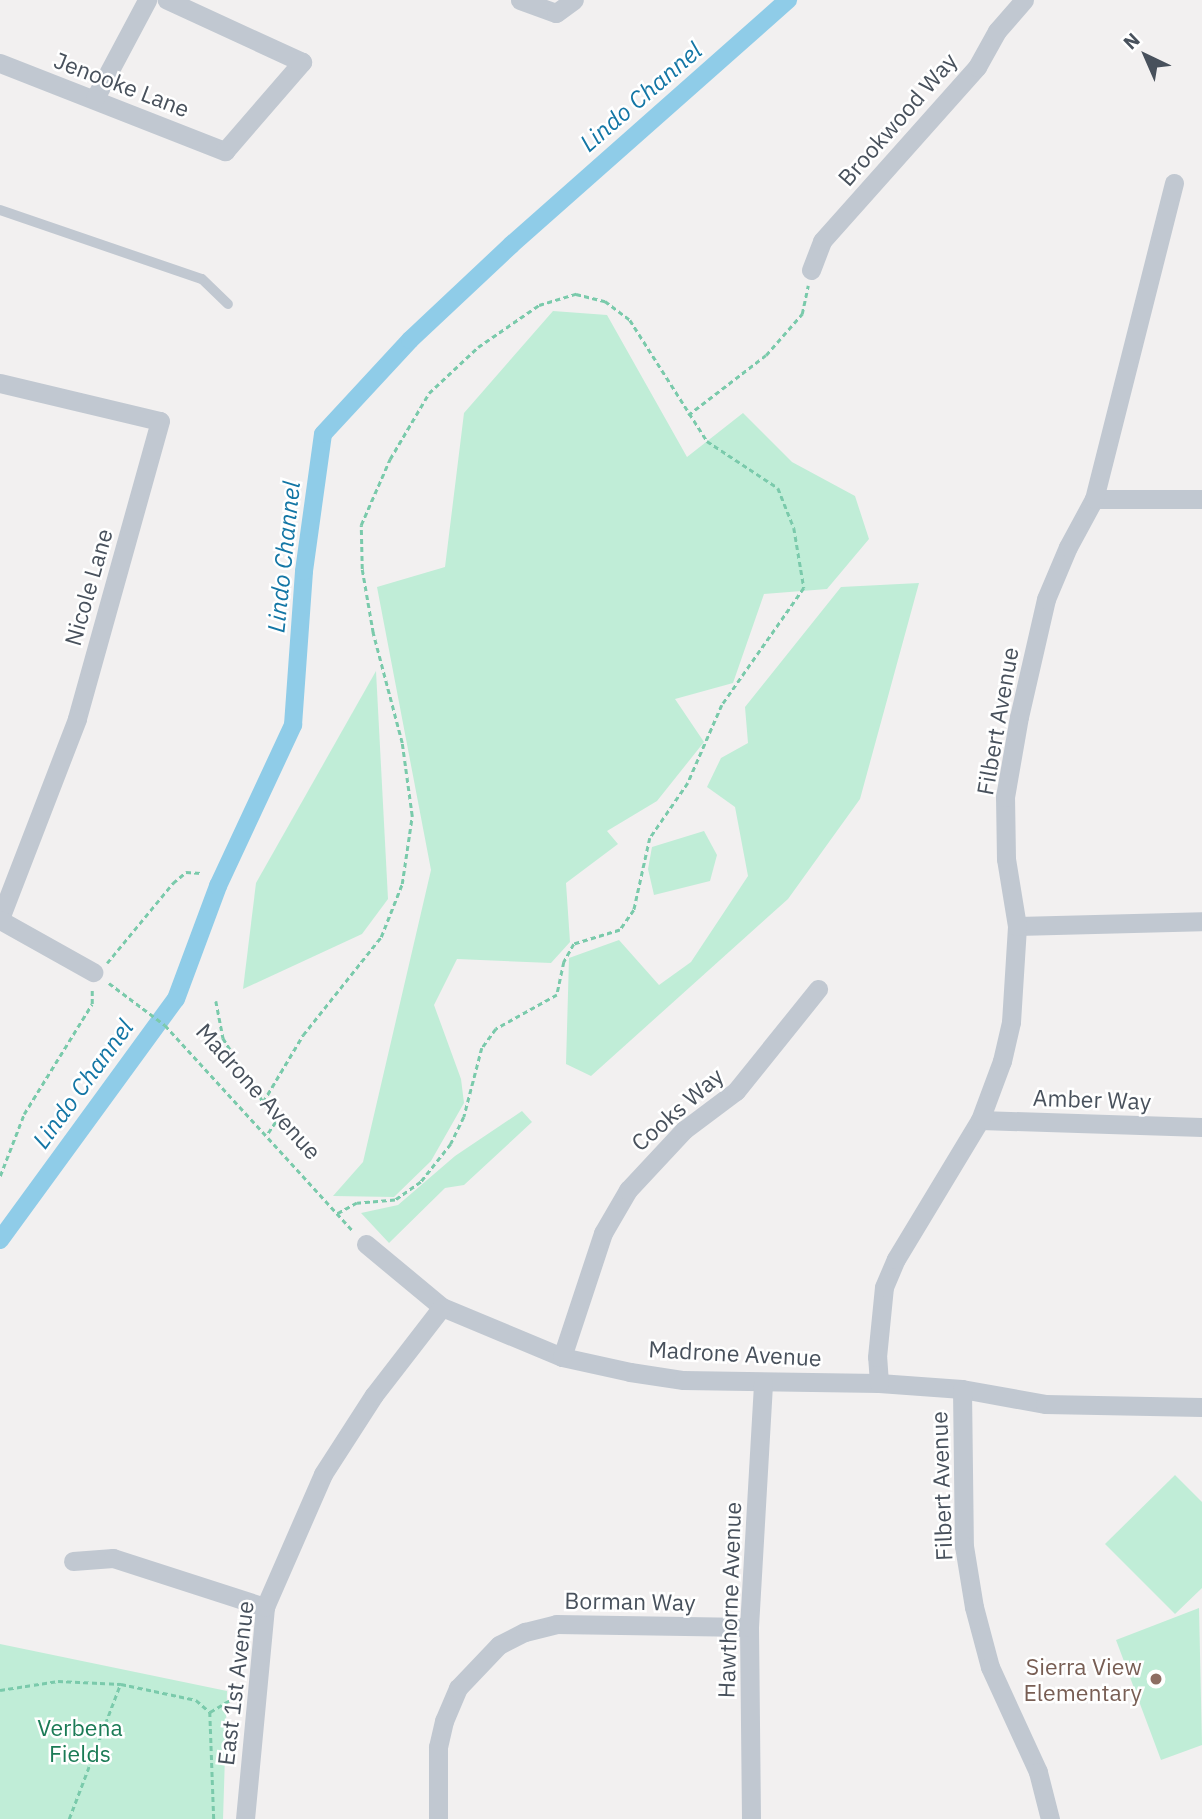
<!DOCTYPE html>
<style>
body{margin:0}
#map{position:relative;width:1202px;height:1819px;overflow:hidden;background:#f2f0f0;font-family:"IBM Plex Sans",sans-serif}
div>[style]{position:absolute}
.green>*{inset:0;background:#c0edd7}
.canal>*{height:18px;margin:-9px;padding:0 9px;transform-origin:9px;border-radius:9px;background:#8fcce8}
.path>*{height:2.5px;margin-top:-1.25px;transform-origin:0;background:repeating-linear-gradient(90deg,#7acaab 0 5px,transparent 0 8.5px)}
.service>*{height:10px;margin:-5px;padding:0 5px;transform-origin:5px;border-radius:5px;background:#c1c8d1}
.minor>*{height:19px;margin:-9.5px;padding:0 9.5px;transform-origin:9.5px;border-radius:9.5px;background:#c1c8d1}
.dots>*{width:19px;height:19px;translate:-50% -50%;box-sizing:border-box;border:4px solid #fff;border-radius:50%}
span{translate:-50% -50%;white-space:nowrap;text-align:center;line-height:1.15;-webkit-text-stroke:5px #fff;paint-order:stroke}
.street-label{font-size:23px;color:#48515c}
.education-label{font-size:23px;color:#785e54}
.right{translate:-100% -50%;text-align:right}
.park-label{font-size:23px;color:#1b7b56}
.water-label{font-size:24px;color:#1376a5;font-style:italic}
.north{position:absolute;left:1111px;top:21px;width:70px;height:70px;-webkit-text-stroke:5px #fff;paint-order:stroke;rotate:316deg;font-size:19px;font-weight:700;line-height:28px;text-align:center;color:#48515c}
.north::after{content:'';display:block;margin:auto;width:24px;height:32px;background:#48515c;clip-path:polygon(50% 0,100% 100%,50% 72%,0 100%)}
</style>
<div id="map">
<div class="green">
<i style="clip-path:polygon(553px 311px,607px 315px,687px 457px,743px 413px,792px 462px,855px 496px,869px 539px,827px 589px,764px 594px,733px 683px,675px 699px,704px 742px,657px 801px,607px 831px,618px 844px,566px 883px,570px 942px,551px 963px,457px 959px,434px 1005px,461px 1079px,464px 1103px,431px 1161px,394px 1197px,333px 1196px,363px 1162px,431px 870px,377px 587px,445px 567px,464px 413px)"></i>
<i style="clip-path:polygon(919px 583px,860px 799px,788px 899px,591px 1076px,566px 1064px,569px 958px,619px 940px,659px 985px,691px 962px,748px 876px,735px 807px,707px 787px,721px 758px,748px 743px,745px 707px,841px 587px)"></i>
<i style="clip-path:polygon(376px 671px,388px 899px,362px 934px,243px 989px,256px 883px)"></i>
<i style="clip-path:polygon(704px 831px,717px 855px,710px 881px,654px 895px,648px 869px,652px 847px)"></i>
<i style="clip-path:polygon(522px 1111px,532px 1122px,464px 1185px,445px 1188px,389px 1243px,361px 1213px,398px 1205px,455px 1156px)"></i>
<i style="clip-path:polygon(1175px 1475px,1202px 1502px,1202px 1588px,1175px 1614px,1105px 1544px)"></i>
<i style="clip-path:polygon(1199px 1608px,1202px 1745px,1161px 1760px,1116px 1640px)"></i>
<i style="clip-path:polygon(0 1644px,227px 1691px,223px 1819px,0 1819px)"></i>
</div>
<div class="canal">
<i style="left:0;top:1240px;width:298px;rotate:-53.9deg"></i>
<i style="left:176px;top:999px;width:121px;rotate:-69.6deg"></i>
<i style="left:218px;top:886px;width:178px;rotate:-65deg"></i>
<i style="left:293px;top:725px;width:154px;rotate:-85.9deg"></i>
<i style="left:304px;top:571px;width:138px;rotate:-82.1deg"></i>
<i style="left:323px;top:434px;width:128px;rotate:-47.2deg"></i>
<i style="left:410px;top:340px;width:139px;rotate:-43.2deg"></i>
<i style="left:511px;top:245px;width:370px;rotate:-41.5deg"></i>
</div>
<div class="path">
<i style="left:688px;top:415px;width:98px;rotate:-37.6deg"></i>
<i style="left:766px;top:355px;width:55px;rotate:-48.7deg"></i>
<i style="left:802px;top:314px;width:29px;rotate:-78deg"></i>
<i style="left:107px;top:963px;width:104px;rotate:-50.5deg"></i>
<i style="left:173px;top:883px;width:17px;rotate:-40deg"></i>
<i style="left:186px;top:872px;width:15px;rotate:4deg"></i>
<i style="left:109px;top:983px;width:70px;rotate:36.9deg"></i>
<i style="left:165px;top:1025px;width:280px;rotate:47.6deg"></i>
<i style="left:216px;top:1001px;width:38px;rotate:79deg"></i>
<i style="left:223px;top:1038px;width:99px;rotate:57.8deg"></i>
<i style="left:276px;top:1122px;width:14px;rotate:124deg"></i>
<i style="left:263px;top:1102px;width:78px;rotate:-59.2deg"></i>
<i style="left:303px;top:1035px;width:125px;rotate:-51.5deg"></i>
<i style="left:381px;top:937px;width:57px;rotate:-68.4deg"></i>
<i style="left:402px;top:884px;width:69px;rotate:-81.6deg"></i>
<i style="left:412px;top:816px;width:74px;rotate:-97.8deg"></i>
<i style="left:402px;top:743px;width:114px;rotate:-104.8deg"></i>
<i style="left:373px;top:633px;width:65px;rotate:-99.8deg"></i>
<i style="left:362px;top:569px;width:44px;rotate:-91.3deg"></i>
<i style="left:361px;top:525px;width:72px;rotate:-66.3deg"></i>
<i style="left:390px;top:459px;width:77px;rotate:-59.4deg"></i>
<i style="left:429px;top:393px;width:67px;rotate:-43.2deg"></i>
<i style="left:478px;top:347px;width:74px;rotate:-34.5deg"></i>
<i style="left:539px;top:305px;width:39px;rotate:-17deg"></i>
<i style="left:576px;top:294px;width:30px;rotate:14deg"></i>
<i style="left:605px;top:301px;width:31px;rotate:37deg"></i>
<i style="left:630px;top:320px;width:143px;rotate:57.5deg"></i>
<i style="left:707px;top:441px;width:85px;rotate:33.5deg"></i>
<i style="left:778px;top:488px;width:43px;rotate:68.2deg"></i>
<i style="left:794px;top:528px;width:61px;rotate:80.5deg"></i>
<i style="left:804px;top:588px;width:143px;rotate:125deg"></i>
<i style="left:722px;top:705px;width:85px;rotate:113.6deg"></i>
<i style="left:688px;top:783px;width:67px;rotate:124.6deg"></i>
<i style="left:650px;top:838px;width:74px;rotate:102.5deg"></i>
<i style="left:634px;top:910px;width:24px;rotate:125deg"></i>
<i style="left:620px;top:930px;width:48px;rotate:163.1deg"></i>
<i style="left:574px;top:944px;width:21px;rotate:119deg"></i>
<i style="left:564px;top:962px;width:34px;rotate:102deg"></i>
<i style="left:557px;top:995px;width:70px;rotate:150.9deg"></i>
<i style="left:496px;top:1029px;width:24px;rotate:126deg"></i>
<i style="left:482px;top:1048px;width:71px;rotate:104.6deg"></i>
<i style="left:464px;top:1117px;width:30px;rotate:116deg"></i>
<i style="left:451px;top:1144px;width:48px;rotate:128.3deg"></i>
<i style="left:421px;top:1182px;width:32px;rotate:145deg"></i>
<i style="left:395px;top:1200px;width:38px;rotate:175deg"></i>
<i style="left:357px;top:1203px;width:23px;rotate:151deg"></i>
<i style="left:0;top:1176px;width:66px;rotate:-68.8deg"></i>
<i style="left:24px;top:1114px;width:129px;rotate:-58.3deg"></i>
<i style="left:92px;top:1004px;width:15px;rotate:-90deg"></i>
<i style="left:0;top:1690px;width:59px;rotate:-8.8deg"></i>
<i style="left:58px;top:1681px;width:63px;rotate:2.7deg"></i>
<i style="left:121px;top:1684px;width:77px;rotate:12deg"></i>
<i style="left:196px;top:1700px;width:18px;rotate:41deg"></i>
<i style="left:210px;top:1712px;width:107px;rotate:87.9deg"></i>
<i style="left:210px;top:1712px;width:31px;rotate:-31deg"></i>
<i style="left:69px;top:1819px;width:143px;rotate:-69.2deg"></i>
</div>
<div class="service">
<i style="left:0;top:210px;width:213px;rotate:18.9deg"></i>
<i style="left:202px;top:279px;width:36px;rotate:44deg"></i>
</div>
<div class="minor">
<i style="left:520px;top:0;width:38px;rotate:20deg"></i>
<i style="left:556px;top:13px;width:22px;rotate:-36deg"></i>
<i style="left:0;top:63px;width:242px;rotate:21.4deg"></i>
<i style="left:225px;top:151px;width:118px;rotate:-49.1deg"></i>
<i style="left:302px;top:62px;width:149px;rotate:-155.3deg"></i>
<i style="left:95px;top:98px;width:111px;rotate:-62deg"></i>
<i style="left:811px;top:270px;width:31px;rotate:-69deg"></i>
<i style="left:822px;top:241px;width:233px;rotate:-48.3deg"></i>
<i style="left:977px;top:67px;width:41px;rotate:-60.9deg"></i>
<i style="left:997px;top:31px;width:41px;rotate:-48.9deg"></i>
<i style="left:0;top:383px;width:164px;rotate:13.4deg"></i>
<i style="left:160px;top:421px;width:309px;rotate:105.6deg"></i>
<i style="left:77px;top:719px;width:214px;rotate:111.1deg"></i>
<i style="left:1094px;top:499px;width:108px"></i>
<i style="left:0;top:920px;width:107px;rotate:29.2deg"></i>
<i style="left:1017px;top:926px;width:185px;rotate:-1.5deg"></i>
<i style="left:980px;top:1120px;width:222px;rotate:1.8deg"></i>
<i style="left:366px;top:1244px;width:99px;rotate:39.7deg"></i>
<i style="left:442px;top:1307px;width:130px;rotate:22.6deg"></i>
<i style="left:562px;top:1357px;width:70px;rotate:12.4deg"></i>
<i style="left:630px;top:1372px;width:54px;rotate:8.6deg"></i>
<i style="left:683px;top:1380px;width:196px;rotate:0.9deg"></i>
<i style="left:879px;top:1383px;width:83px;rotate:4.1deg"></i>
<i style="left:962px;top:1389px;width:84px;rotate:10.2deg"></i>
<i style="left:1045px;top:1404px;width:157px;rotate:1.1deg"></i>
<i style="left:562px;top:1357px;width:131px;rotate:-71.7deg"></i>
<i style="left:603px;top:1233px;width:50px;rotate:-59.8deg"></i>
<i style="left:628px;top:1190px;width:82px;rotate:-47deg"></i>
<i style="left:684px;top:1130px;width:65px;rotate:-36.9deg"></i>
<i style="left:736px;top:1091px;width:131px;rotate:-51.2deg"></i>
<i style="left:879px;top:1383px;width:26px;rotate:-94deg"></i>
<i style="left:877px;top:1357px;width:70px;rotate:-84.3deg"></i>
<i style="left:884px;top:1287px;width:30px;rotate:-67deg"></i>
<i style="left:896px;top:1259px;width:162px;rotate:-58.9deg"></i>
<i style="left:980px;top:1120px;width:63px;rotate:-69.6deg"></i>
<i style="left:1002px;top:1061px;width:40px;rotate:-77deg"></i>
<i style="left:1011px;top:1022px;width:96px;rotate:-86.4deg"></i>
<i style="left:1017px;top:926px;width:68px;rotate:-99.3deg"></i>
<i style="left:1006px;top:859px;width:62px;rotate:-90.9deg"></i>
<i style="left:1005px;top:797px;width:81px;rotate:-80.1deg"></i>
<i style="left:1019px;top:717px;width:121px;rotate:-77.1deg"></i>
<i style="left:1046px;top:599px;width:56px;rotate:-67.1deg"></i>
<i style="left:1068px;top:547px;width:55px;rotate:-61.6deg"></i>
<i style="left:1094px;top:499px;width:326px;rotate:-75.8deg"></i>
<i style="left:962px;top:1389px;width:157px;rotate:89.3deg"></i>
<i style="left:964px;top:1546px;width:62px;rotate:80.7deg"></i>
<i style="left:974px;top:1607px;width:62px;rotate:75.1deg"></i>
<i style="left:990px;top:1667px;width:115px;rotate:65.4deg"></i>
<i style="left:1038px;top:1772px;width:49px;rotate:75.7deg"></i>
<i style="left:73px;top:1561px;width:40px;rotate:-4.3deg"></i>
<i style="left:113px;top:1558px;width:160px;rotate:17.9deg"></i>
<i style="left:245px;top:1819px;width:213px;rotate:-84.6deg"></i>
<i style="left:265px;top:1607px;width:145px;rotate:-66.4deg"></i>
<i style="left:323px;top:1474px;width:94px;rotate:-57.2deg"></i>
<i style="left:374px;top:1395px;width:111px;rotate:-52.3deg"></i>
<i style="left:438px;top:1819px;width:72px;rotate:-90deg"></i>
<i style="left:438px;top:1747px;width:27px;rotate:-77deg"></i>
<i style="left:444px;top:1721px;width:36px;rotate:-67deg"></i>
<i style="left:458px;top:1688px;width:59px;rotate:-46.4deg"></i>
<i style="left:499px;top:1645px;width:29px;rotate:-27deg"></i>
<i style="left:525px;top:1632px;width:32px;rotate:-14deg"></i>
<i style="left:556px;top:1624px;width:193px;rotate:0.9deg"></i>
<i style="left:751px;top:1819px;width:192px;rotate:-90.6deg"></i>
<i style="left:749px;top:1627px;width:244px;rotate:-86.7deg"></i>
</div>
<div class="dots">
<i style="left:1156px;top:1679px;background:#8d6e63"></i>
</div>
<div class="street-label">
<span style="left:122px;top:84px;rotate:21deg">Jenooke Lane</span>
<span style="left:897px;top:119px;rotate:-49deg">Brookwood Way</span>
<span style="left:88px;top:587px;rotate:-74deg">Nicole Lane</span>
<span style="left:997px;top:721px;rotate:-80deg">Filbert Avenue</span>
<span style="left:259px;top:1091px;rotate:48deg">Madrone Avenue</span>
<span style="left:1092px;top:1099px;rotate:2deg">Amber Way</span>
<span style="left:677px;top:1109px;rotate:-41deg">Cooks Way</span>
<span style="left:735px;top:1353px;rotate:3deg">Madrone Avenue</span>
<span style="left:941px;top:1486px;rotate:-92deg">Filbert Avenue</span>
<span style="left:729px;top:1600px;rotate:-88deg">Hawthorne Avenue</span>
<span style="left:630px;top:1601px;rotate:1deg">Borman Way</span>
<span style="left:235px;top:1683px;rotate:-83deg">East 1st Avenue</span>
</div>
<div class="education-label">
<span class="right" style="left:1142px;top:1679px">Sierra View<br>Elementary</span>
</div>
<div class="park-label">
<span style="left:80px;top:1740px">Verbena<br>Fields</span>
</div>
<div class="water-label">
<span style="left:641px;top:97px;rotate:-41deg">Lindo Channel</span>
<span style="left:284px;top:557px;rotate:-84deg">Lindo Channel</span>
<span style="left:83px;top:1084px;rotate:-54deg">Lindo Channel</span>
</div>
<div class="north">N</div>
</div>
